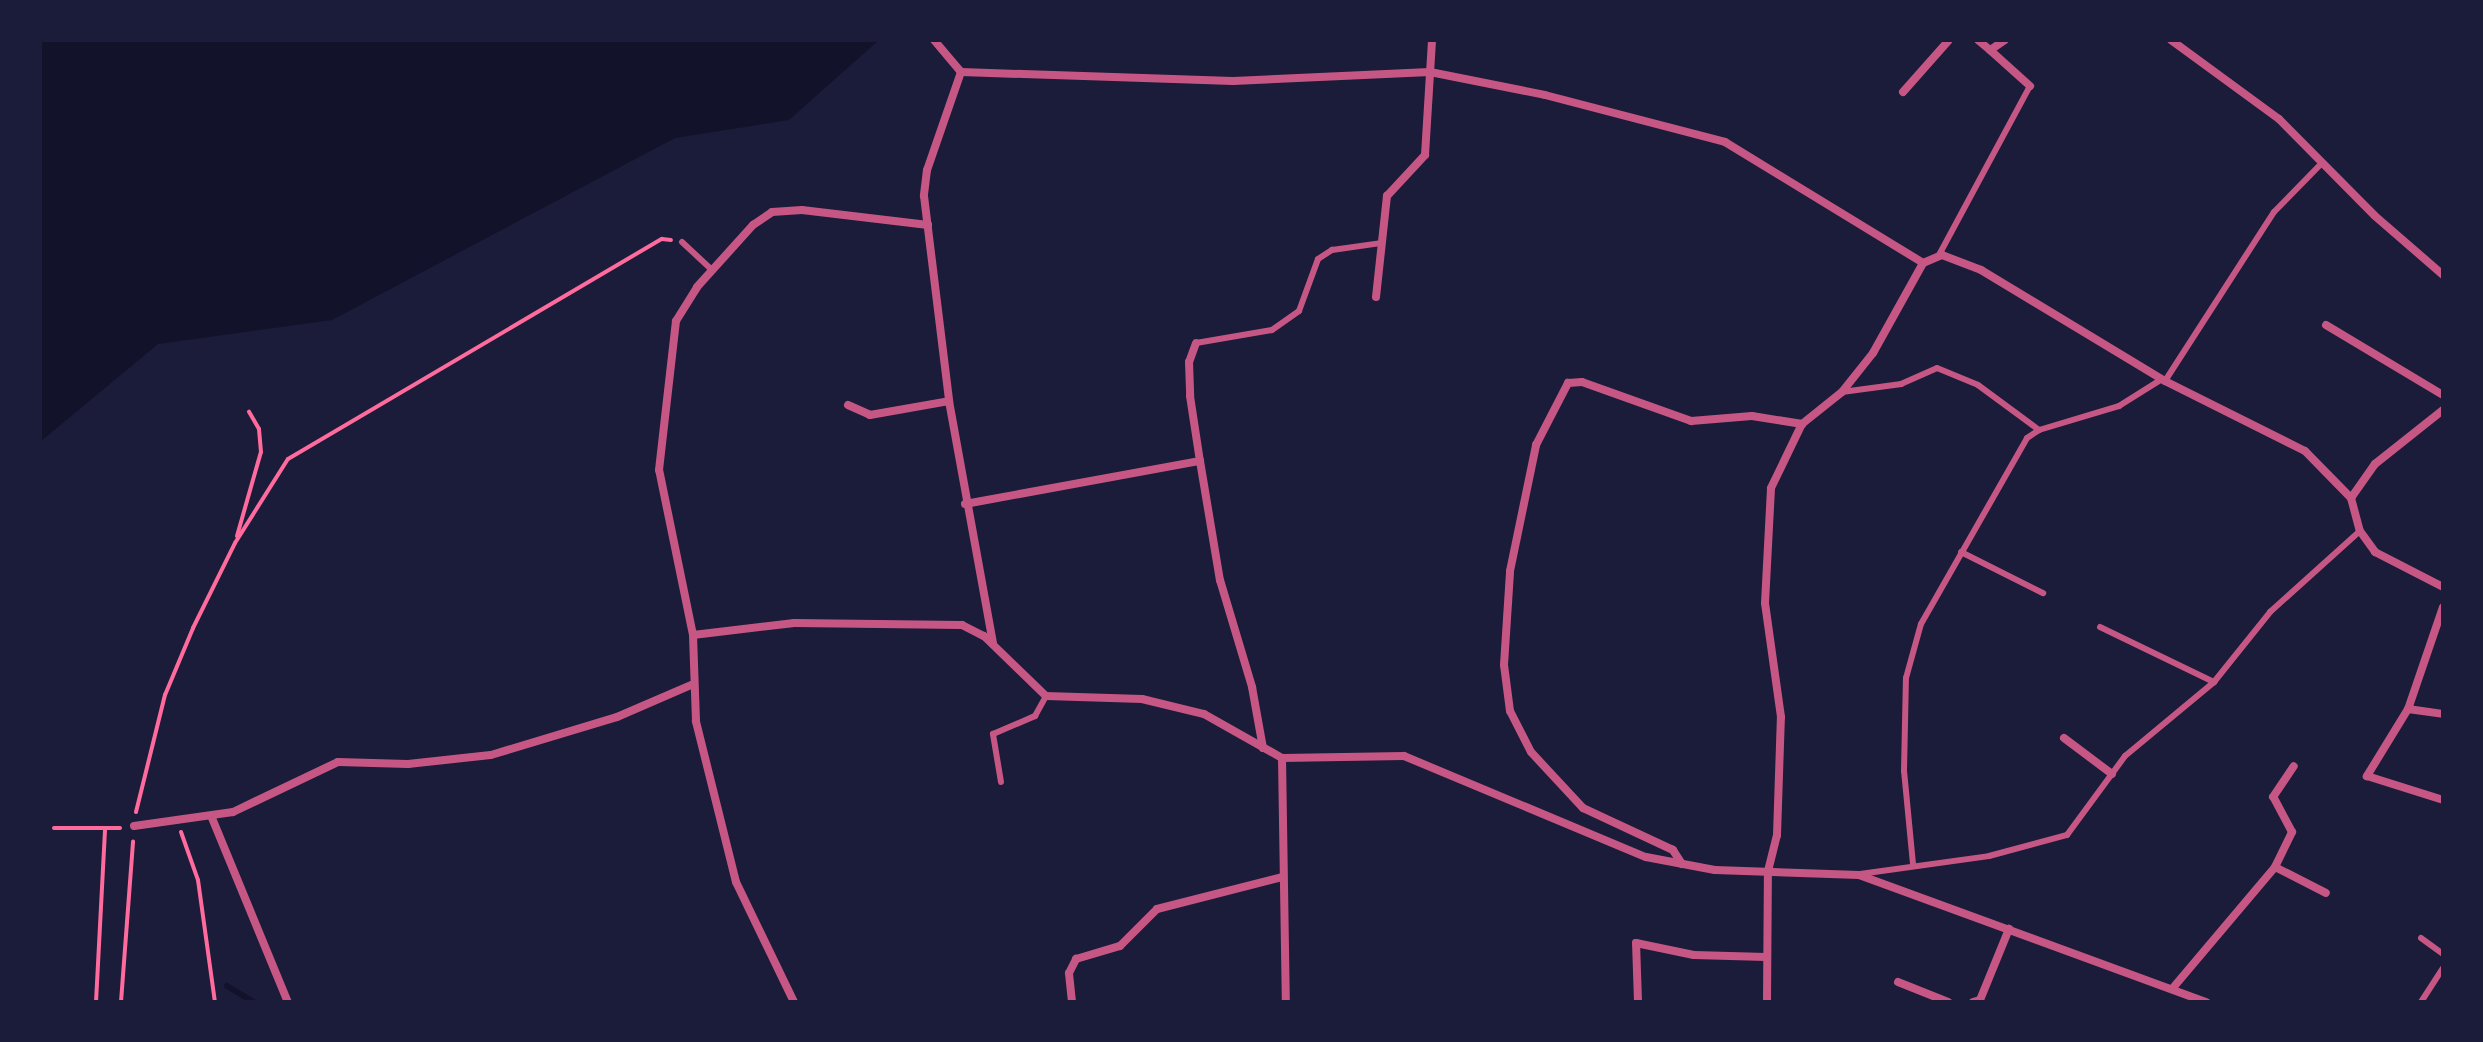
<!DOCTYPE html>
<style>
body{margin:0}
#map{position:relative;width:2483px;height:1042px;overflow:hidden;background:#1b1b3a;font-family:Barlow,sans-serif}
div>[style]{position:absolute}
.water>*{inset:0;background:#12122b}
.stream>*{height:6px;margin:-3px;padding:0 3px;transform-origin:3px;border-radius:3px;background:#12122b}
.path>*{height:4px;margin:-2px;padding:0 2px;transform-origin:2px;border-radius:2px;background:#ff6b9d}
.service>*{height:6px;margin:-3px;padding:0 3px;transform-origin:3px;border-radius:3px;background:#c65784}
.minor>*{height:8px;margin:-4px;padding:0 4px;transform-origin:4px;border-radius:4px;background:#c65784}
span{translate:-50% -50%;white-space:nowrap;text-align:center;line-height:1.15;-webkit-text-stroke:6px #1b1b3a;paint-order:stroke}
.frame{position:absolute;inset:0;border:42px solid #1b1b3a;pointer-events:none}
</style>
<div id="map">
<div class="water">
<i style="clip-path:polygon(40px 40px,879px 40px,789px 120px,675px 138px,332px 320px,158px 344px,40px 442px)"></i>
</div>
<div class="stream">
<i style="left:227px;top:986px;width:31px;rotate:31deg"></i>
</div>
<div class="path">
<i style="left:237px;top:536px;width:87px;rotate:-74.1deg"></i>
<i style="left:261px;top:452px;width:23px;rotate:-95deg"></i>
<i style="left:259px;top:429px;width:20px;rotate:-120deg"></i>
<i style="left:136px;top:812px;width:121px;rotate:-76.1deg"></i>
<i style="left:165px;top:695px;width:73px;rotate:-67.3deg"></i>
<i style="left:193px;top:628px;width:95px;rotate:-63.7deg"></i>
<i style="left:235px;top:543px;width:99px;rotate:-57.8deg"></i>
<i style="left:288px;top:459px;width:434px;rotate:-30.5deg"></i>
<i style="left:662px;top:239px;width:9px;rotate:6deg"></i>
<i style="left:54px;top:828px;width:66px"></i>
<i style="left:181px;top:832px;width:51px;rotate:70.5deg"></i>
<i style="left:198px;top:880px;width:123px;rotate:82.1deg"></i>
<i style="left:96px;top:1002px;width:174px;rotate:-87deg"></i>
<i style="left:121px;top:1002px;width:161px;rotate:-85.7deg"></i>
</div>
<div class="service">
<i style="left:682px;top:242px;width:41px;rotate:43deg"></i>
<i style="left:1939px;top:255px;width:192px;rotate:-61.7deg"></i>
<i style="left:1196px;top:343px;width:77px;rotate:-9.7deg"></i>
<i style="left:1272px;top:330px;width:33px;rotate:-35deg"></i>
<i style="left:1299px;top:311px;width:55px;rotate:-69.9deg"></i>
<i style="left:1318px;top:259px;width:17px;rotate:-33deg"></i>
<i style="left:1332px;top:250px;width:49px;rotate:-8.1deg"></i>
<i style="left:2165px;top:381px;width:201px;rotate:-57.2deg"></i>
<i style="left:2274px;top:212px;width:69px;rotate:-45.6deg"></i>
<i style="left:1842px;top:392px;width:60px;rotate:-7.7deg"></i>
<i style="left:1901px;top:384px;width:39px;rotate:-24deg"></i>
<i style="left:1937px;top:368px;width:44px;rotate:22.5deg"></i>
<i style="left:1978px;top:385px;width:76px;rotate:36.4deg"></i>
<i style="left:1961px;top:552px;width:92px;rotate:26.6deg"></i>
<i style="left:2100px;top:627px;width:127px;rotate:25.8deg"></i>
<i style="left:1001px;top:782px;width:49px;rotate:-99.5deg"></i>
<i style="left:993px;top:734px;width:46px;rotate:-23.2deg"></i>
<i style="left:1035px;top:716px;width:23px;rotate:-61deg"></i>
<i style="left:1913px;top:864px;width:93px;rotate:-95.5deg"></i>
<i style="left:1904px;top:771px;width:93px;rotate:-88.8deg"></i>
<i style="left:1906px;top:678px;width:56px;rotate:-74.5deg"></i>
<i style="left:1921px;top:624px;width:214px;rotate:-60.3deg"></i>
<i style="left:2027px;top:438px;width:14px;rotate:-34deg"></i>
<i style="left:2039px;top:430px;width:84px;rotate:-16.7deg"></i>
<i style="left:2119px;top:406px;width:51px;rotate:-32.1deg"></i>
<i style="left:1860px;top:874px;width:130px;rotate:-7.9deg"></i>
<i style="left:1989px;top:856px;width:81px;rotate:-15.1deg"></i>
<i style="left:2067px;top:835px;width:98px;rotate:-53.7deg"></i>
<i style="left:2125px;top:756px;width:116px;rotate:-39.7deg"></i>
<i style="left:2214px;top:682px;width:90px;rotate:-51.3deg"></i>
<i style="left:2270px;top:612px;width:121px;rotate:-42deg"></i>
<i style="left:2421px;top:938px;width:27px;rotate:36deg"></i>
<i style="left:2421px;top:1002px;width:40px;rotate:-57.1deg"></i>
</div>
<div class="minor">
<i style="left:934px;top:40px;width:42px;rotate:49.8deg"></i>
<i style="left:961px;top:72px;width:104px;rotate:109.1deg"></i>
<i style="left:927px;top:170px;width:26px;rotate:97deg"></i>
<i style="left:924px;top:196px;width:207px;rotate:83deg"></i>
<i style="left:949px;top:401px;width:247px;rotate:79.7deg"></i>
<i style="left:1978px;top:40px;width:16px;rotate:40deg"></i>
<i style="left:2005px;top:40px;width:18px;rotate:146deg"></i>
<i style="left:1990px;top:50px;width:54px;rotate:42deg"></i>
<i style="left:2171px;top:40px;width:134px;rotate:36.2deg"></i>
<i style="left:2279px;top:119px;width:136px;rotate:45.3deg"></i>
<i style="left:2375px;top:216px;width:90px;rotate:40.9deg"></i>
<i style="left:961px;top:72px;width:272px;rotate:1.9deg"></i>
<i style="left:1233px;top:81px;width:197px;rotate:-2.6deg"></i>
<i style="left:1430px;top:72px;width:117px;rotate:11.3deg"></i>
<i style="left:1545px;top:95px;width:186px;rotate:14.6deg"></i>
<i style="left:1725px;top:142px;width:232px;rotate:31.4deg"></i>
<i style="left:1903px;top:92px;width:69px;rotate:-48.5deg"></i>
<i style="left:1923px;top:263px;width:21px;rotate:-23deg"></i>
<i style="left:1942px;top:255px;width:42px;rotate:21deg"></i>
<i style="left:1981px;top:270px;width:215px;rotate:31.1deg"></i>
<i style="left:2165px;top:381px;width:157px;rotate:26.6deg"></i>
<i style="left:2305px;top:451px;width:66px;rotate:45.6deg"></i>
<i style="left:2351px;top:498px;width:34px;rotate:75deg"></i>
<i style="left:2360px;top:531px;width:26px;rotate:54deg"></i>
<i style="left:2375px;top:552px;width:76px;rotate:27.2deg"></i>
<i style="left:1376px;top:297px;width:102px;rotate:-83.8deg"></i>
<i style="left:1387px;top:196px;width:56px;rotate:-47.2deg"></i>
<i style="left:1425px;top:155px;width:115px;rotate:-86.5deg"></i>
<i style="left:2326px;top:325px;width:136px;rotate:30.9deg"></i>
<i style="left:1196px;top:343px;width:20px;rotate:110deg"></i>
<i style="left:1189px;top:362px;width:34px;rotate:88deg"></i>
<i style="left:1190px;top:396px;width:66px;rotate:81.3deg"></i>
<i style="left:1200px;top:461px;width:121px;rotate:80.5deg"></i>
<i style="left:1220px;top:580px;width:112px;rotate:73.3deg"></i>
<i style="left:1252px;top:687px;width:62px;rotate:79.8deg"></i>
<i style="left:848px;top:405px;width:24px;rotate:24deg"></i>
<i style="left:870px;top:415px;width:80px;rotate:-10deg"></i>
<i style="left:2351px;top:498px;width:42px;rotate:-54.8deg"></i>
<i style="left:2375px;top:464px;width:87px;rotate:-38.5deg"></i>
<i style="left:965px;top:504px;width:239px;rotate:-10.4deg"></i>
<i style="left:2443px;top:607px;width:108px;rotate:108.9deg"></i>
<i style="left:2408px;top:709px;width:79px;rotate:121.5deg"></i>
<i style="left:2367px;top:776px;width:80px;rotate:17.5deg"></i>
<i style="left:693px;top:635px;width:102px;rotate:-6.8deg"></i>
<i style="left:794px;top:623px;width:168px;rotate:0.7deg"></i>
<i style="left:962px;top:625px;width:25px;rotate:27deg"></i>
<i style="left:984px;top:636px;width:86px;rotate:44.1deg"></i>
<i style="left:1046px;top:696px;width:96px;rotate:1.8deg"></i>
<i style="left:1142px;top:699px;width:64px;rotate:13.6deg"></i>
<i style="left:1204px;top:714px;width:90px;rotate:29.4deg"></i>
<i style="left:1282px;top:758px;width:122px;rotate:-0.9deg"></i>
<i style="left:1404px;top:756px;width:262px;rotate:22.7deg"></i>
<i style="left:1646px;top:857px;width:70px;rotate:10.7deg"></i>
<i style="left:1715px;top:870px;width:144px;rotate:2deg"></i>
<i style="left:1859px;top:875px;width:370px;rotate:20.1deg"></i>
<i style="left:2408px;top:709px;width:35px;rotate:8deg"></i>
<i style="left:2064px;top:738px;width:60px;rotate:36.9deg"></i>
<i style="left:1282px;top:758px;width:244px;rotate:89.1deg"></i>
<i style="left:212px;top:818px;width:199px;rotate:67.6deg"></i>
<i style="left:134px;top:826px;width:100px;rotate:-8deg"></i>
<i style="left:233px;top:812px;width:116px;rotate:-25.5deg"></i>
<i style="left:338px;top:762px;width:70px;rotate:1.6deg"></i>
<i style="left:408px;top:764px;width:83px;rotate:-6.2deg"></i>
<i style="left:491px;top:755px;width:132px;rotate:-16.8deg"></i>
<i style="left:617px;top:717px;width:81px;rotate:-23.4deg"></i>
<i style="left:1682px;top:864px;width:17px;rotate:-123deg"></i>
<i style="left:1673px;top:850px;width:99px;rotate:-155deg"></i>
<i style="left:1583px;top:808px;width:76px;rotate:-132.9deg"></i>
<i style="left:1531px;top:752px;width:46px;rotate:-117.1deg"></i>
<i style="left:1510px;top:711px;width:46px;rotate:-97.4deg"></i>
<i style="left:1504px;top:665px;width:94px;rotate:-86.3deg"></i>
<i style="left:1510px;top:571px;width:129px;rotate:-78.3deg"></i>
<i style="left:1536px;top:445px;width:70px;rotate:-62.7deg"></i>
<i style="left:1568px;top:383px;width:14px;rotate:-4deg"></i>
<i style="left:1582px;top:382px;width:116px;rotate:19.7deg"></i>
<i style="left:1691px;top:421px;width:61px;rotate:-4.7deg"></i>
<i style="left:1752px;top:416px;width:51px;rotate:9.1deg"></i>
<i style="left:2275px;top:867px;width:57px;rotate:27deg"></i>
<i style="left:1898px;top:982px;width:54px;rotate:21.8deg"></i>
<i style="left:2172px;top:989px;width:160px;rotate:-49.8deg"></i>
<i style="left:2275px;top:867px;width:39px;rotate:-64deg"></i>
<i style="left:2292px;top:832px;width:40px;rotate:-118deg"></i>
<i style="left:2273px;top:797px;width:37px;rotate:-56deg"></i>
<i style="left:794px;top:1002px;width:133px;rotate:-115.8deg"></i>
<i style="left:736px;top:882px;width:166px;rotate:-104deg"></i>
<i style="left:696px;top:721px;width:86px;rotate:-92deg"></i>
<i style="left:693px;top:635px;width:168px;rotate:-101.6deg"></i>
<i style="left:659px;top:470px;width:150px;rotate:-83.5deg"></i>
<i style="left:676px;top:321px;width:40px;rotate:-58deg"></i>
<i style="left:697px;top:287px;width:84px;rotate:-47.9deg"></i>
<i style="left:753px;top:225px;width:23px;rotate:-34deg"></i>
<i style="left:772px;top:212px;width:30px;rotate:-4deg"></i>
<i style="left:802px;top:210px;width:127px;rotate:6.8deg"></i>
<i style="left:1072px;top:1002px;width:29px;rotate:-96deg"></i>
<i style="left:1069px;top:973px;width:16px;rotate:-63deg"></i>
<i style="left:1076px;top:959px;width:46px;rotate:-16.5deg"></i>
<i style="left:1120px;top:946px;width:52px;rotate:-45deg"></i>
<i style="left:1157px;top:909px;width:130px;rotate:-14.3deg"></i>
<i style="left:1638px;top:1002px;width:59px;rotate:-91.9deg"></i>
<i style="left:1636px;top:943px;width:59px;rotate:11.7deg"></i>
<i style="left:1694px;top:955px;width:72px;rotate:1.6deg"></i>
<i style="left:1767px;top:1002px;width:131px;rotate:-89.6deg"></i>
<i style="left:1768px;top:871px;width:37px;rotate:-76deg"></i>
<i style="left:1777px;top:835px;width:118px;rotate:-88.1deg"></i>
<i style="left:1781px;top:717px;width:115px;rotate:-98deg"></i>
<i style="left:1765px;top:603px;width:115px;rotate:-87deg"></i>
<i style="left:1771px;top:488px;width:71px;rotate:-64.2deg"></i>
<i style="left:1802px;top:424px;width:51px;rotate:-38.7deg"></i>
<i style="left:1842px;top:392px;width:50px;rotate:-51.5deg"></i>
<i style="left:1873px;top:353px;width:103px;rotate:-60.9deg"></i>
<i style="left:1973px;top:1002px;width:7px;rotate:-16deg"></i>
<i style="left:1980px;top:1000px;width:77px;rotate:-67.8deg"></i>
</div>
<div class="frame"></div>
</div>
